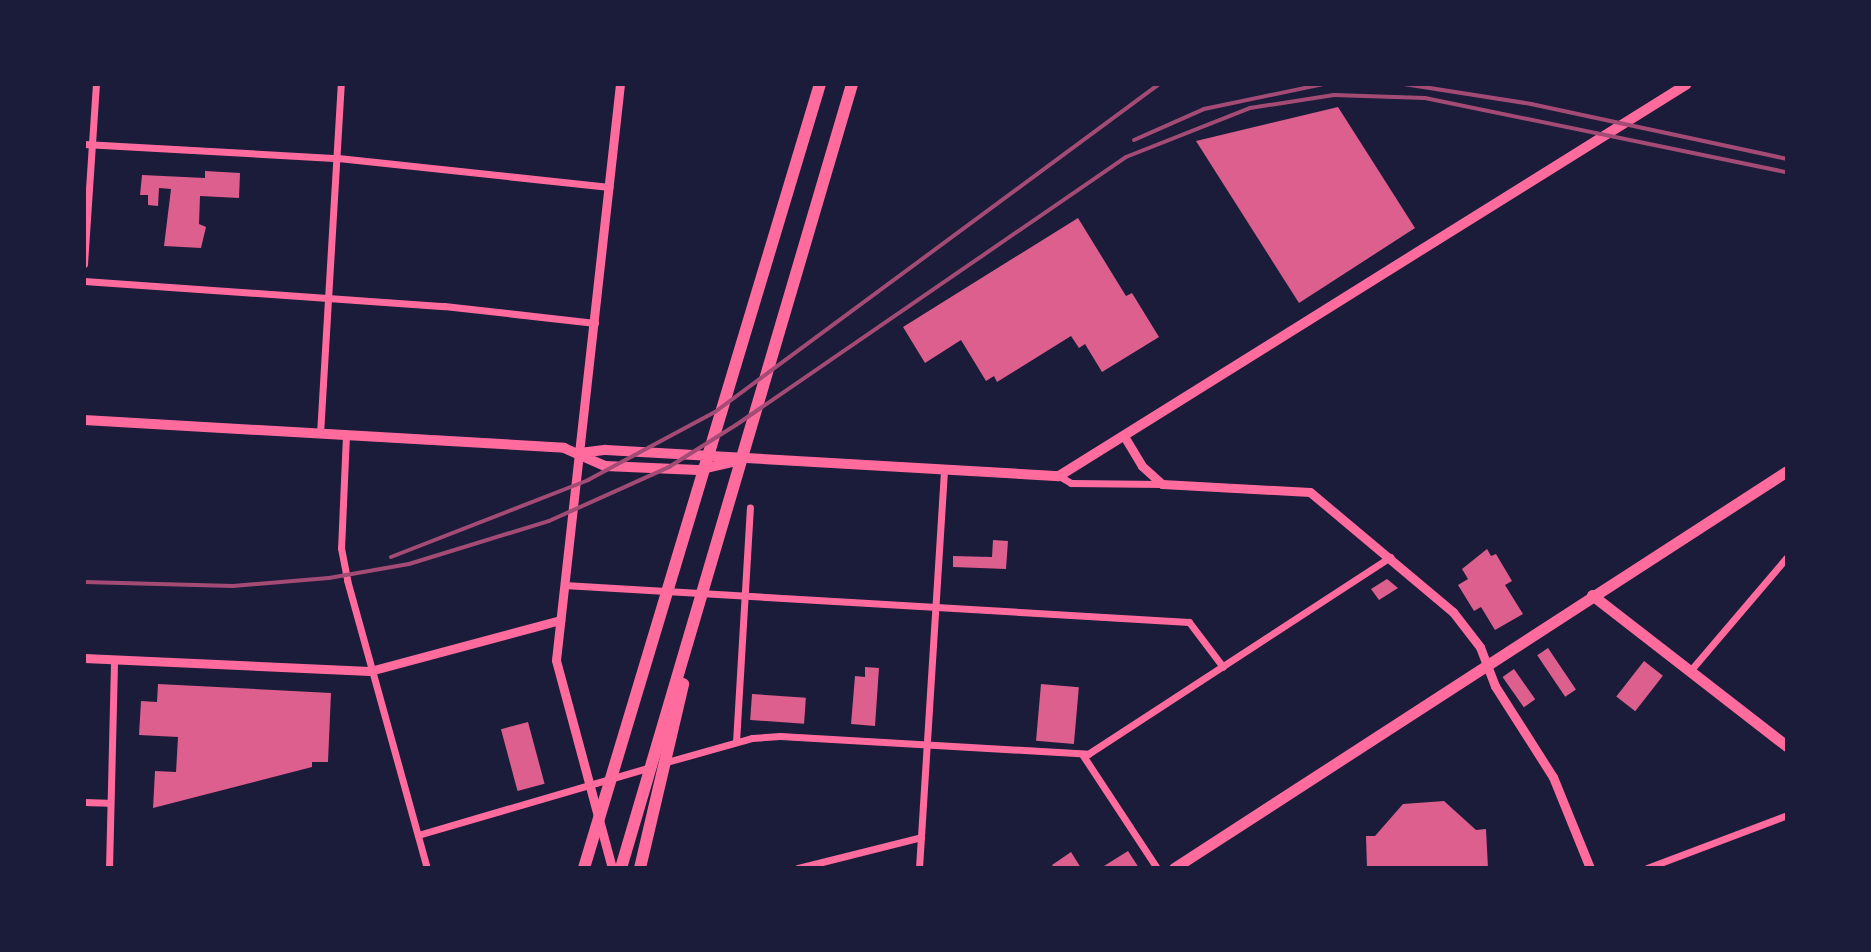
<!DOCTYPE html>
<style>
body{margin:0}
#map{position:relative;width:1871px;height:952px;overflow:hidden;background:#1b1b3a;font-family:"Public Sans",sans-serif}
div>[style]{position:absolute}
.building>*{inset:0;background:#dd5f8e;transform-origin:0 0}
.minor>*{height:7px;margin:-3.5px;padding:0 3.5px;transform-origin:3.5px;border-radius:3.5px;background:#ff6b9d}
.tertiary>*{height:9px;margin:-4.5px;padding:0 4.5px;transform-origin:4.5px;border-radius:4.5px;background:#ff6b9d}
.secondary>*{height:10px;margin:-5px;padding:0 5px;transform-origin:5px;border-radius:5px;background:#ff6b9d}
.primary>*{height:11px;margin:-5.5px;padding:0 5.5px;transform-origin:5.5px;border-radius:5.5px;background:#ff6b9d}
.motorway>*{height:12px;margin:-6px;padding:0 6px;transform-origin:6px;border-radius:6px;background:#ff6b9d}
.rail>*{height:4px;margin:-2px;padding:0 2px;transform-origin:2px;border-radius:2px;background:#a44b75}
span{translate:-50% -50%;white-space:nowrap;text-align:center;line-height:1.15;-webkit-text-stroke:8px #1b1b3a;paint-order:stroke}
.frame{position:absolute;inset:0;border:86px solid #1b1b3a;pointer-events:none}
</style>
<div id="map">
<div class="building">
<i style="clip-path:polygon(1338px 107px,1415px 228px,1299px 303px,1196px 141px)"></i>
<i style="clip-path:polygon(205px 171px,240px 173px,239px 198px,200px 196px,199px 224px,206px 227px,201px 248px,164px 246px,171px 189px,159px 188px,158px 206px,148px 205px,148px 195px,140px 195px,142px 175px,205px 178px)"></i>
<i style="clip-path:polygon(1078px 218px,1126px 296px,1132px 293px,1159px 337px,1102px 372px,1085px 344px,1079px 348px,1071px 336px,997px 382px,994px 376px,986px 381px,961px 340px,925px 363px,903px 327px)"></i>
<i style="clip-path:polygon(993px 540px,1008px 541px,1006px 569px,953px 567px,953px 556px,992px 557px)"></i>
<i style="clip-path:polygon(1487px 549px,1491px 556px,1496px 554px,1512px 581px,1505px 585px,1523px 614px,1495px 630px,1481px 607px,1474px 611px,1458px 585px,1468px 579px,1462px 569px)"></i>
<i style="clip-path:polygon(1387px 579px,1398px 588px,1379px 600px,1371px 589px)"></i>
<i style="left:1548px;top:648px;width:50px;height:13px;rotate:56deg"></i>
<i style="left:1644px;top:661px;width:24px;height:45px;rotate:38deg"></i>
<i style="clip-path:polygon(865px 667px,879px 668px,875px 726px,851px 724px,855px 676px,865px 677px)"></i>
<i style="left:1514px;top:669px;width:37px;height:14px;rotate:55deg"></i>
<i style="clip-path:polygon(158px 684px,331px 693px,328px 762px,312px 762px,312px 767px,153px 808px,155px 771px,176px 772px,178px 737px,139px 735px,141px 701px,157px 702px)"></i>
<i style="left:1041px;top:684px;width:38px;height:57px;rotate:5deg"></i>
<i style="left:752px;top:694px;width:54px;height:26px;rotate:4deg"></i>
<i style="left:528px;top:722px;width:64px;height:28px;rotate:75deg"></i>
<i style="clip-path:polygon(1444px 801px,1476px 830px,1486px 829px,1488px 868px,1367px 868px,1366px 836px,1375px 836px,1403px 804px)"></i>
<i style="clip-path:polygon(1128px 851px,1139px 868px,1105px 868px,1104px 866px)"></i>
<i style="clip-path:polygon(1071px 852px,1081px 868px,1054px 868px,1052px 865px)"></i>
</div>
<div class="minor">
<i style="left:84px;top:144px;width:254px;rotate:3.2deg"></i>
<i style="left:338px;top:158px;width:273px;rotate:6.1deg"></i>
<i style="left:84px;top:264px;width:180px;rotate:-86.2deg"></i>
<i style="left:84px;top:281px;width:361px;rotate:4deg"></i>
<i style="left:444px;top:306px;width:152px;rotate:6.4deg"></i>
<i style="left:320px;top:434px;width:351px;rotate:-86.6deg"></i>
<i style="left:346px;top:435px;width:113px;rotate:92.5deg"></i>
<i style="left:341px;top:548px;width:33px;rotate:79deg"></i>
<i style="left:347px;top:580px;width:299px;rotate:74.5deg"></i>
<i style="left:1059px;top:476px;width:14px;rotate:30deg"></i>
<i style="left:1071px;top:483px;width:91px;rotate:0.6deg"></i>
<i style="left:564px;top:585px;width:626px;rotate:3.39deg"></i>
<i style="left:1189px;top:622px;width:56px;rotate:52.9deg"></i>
<i style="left:1690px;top:671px;width:150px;rotate:-49.6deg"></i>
<i style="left:736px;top:742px;width:235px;rotate:-86.6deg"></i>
<i style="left:1082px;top:754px;width:136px;rotate:56.7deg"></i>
<i style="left:663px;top:763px;width:92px;rotate:-15.7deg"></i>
<i style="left:752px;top:738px;width:28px;rotate:-4deg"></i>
<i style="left:780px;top:736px;width:309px;rotate:3.3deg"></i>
<i style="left:1088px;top:754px;width:361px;rotate:-33.1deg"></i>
<i style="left:84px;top:802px;width:23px;rotate:2deg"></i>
<i style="left:418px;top:835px;width:243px;rotate:-16.3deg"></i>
<i style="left:109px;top:868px;width:209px;rotate:-88.6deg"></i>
<i style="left:798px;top:868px;width:127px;rotate:-14.1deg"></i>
<i style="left:919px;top:868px;width:399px;rotate:-86.4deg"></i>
<i style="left:1647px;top:868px;width:150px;rotate:-20.7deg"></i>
</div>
<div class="tertiary">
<i style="left:1124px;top:436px;width:35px;rotate:59deg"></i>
<i style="left:1142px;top:466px;width:27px;rotate:42deg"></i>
<i style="left:1162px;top:484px;width:148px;rotate:3.1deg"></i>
<i style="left:1310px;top:492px;width:187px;rotate:40deg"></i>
<i style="left:1453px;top:612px;width:44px;rotate:52.4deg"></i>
<i style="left:1480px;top:647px;width:42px;rotate:69deg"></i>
<i style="left:1495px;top:686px;width:108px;rotate:57.5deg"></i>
<i style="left:1553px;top:777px;width:98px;rotate:67.9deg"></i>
<i style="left:84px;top:658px;width:286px;rotate:2.6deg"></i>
<i style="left:370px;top:671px;width:197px;rotate:-15deg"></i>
<i style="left:612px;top:868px;width:215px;rotate:-105.1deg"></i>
<i style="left:556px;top:660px;width:580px;rotate:-83.66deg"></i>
</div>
<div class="secondary">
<i style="left:84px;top:420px;width:481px;rotate:3.3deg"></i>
<i style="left:564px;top:448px;width:45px;rotate:23.7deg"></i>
<i style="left:605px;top:466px;width:93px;rotate:2.5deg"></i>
<i style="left:698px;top:470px;width:37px;rotate:-13deg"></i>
<i style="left:580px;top:453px;width:26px;rotate:-7deg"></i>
<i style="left:606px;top:450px;width:454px;rotate:3.3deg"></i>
<i style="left:1059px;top:476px;width:740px;rotate:-31.97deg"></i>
</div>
<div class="primary">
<i style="left:1592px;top:595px;width:247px;rotate:37.8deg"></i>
<i style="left:1174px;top:868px;width:730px;rotate:-32.93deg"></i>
</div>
<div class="motorway">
<i style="left:584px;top:868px;width:819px;rotate:-73.25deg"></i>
<i style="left:621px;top:868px;width:817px;rotate:-73.58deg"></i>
<i style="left:640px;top:868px;width:189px;rotate:-76.8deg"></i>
</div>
<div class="rail">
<i style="left:1404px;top:84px;width:129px;rotate:8.9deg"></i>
<i style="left:1531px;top:104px;width:262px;rotate:12.1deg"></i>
<i style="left:1134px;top:140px;width:77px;rotate:-23.9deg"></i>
<i style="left:1204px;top:109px;width:123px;rotate:-11.8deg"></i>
<i style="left:391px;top:557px;width:212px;rotate:-21.3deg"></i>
<i style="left:588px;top:480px;width:144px;rotate:-28.2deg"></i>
<i style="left:715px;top:412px;width:552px;rotate:-36.45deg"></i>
<i style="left:84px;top:582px;width:149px;rotate:1.5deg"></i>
<i style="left:233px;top:586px;width:96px;rotate:-4.8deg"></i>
<i style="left:329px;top:578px;width:81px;rotate:-9.9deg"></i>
<i style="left:409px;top:564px;width:146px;rotate:-17.1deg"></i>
<i style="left:549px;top:521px;width:132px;rotate:-24.2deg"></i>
<i style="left:669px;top:467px;width:79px;rotate:-32.1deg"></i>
<i style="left:736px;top:425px;width:473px;rotate:-34.5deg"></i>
<i style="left:1126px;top:157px;width:133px;rotate:-21.6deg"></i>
<i style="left:1250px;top:108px;width:85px;rotate:-8.8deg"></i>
<i style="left:1334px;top:95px;width:91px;rotate:1.9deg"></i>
<i style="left:1425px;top:98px;width:369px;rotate:11.6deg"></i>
</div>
<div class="frame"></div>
</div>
